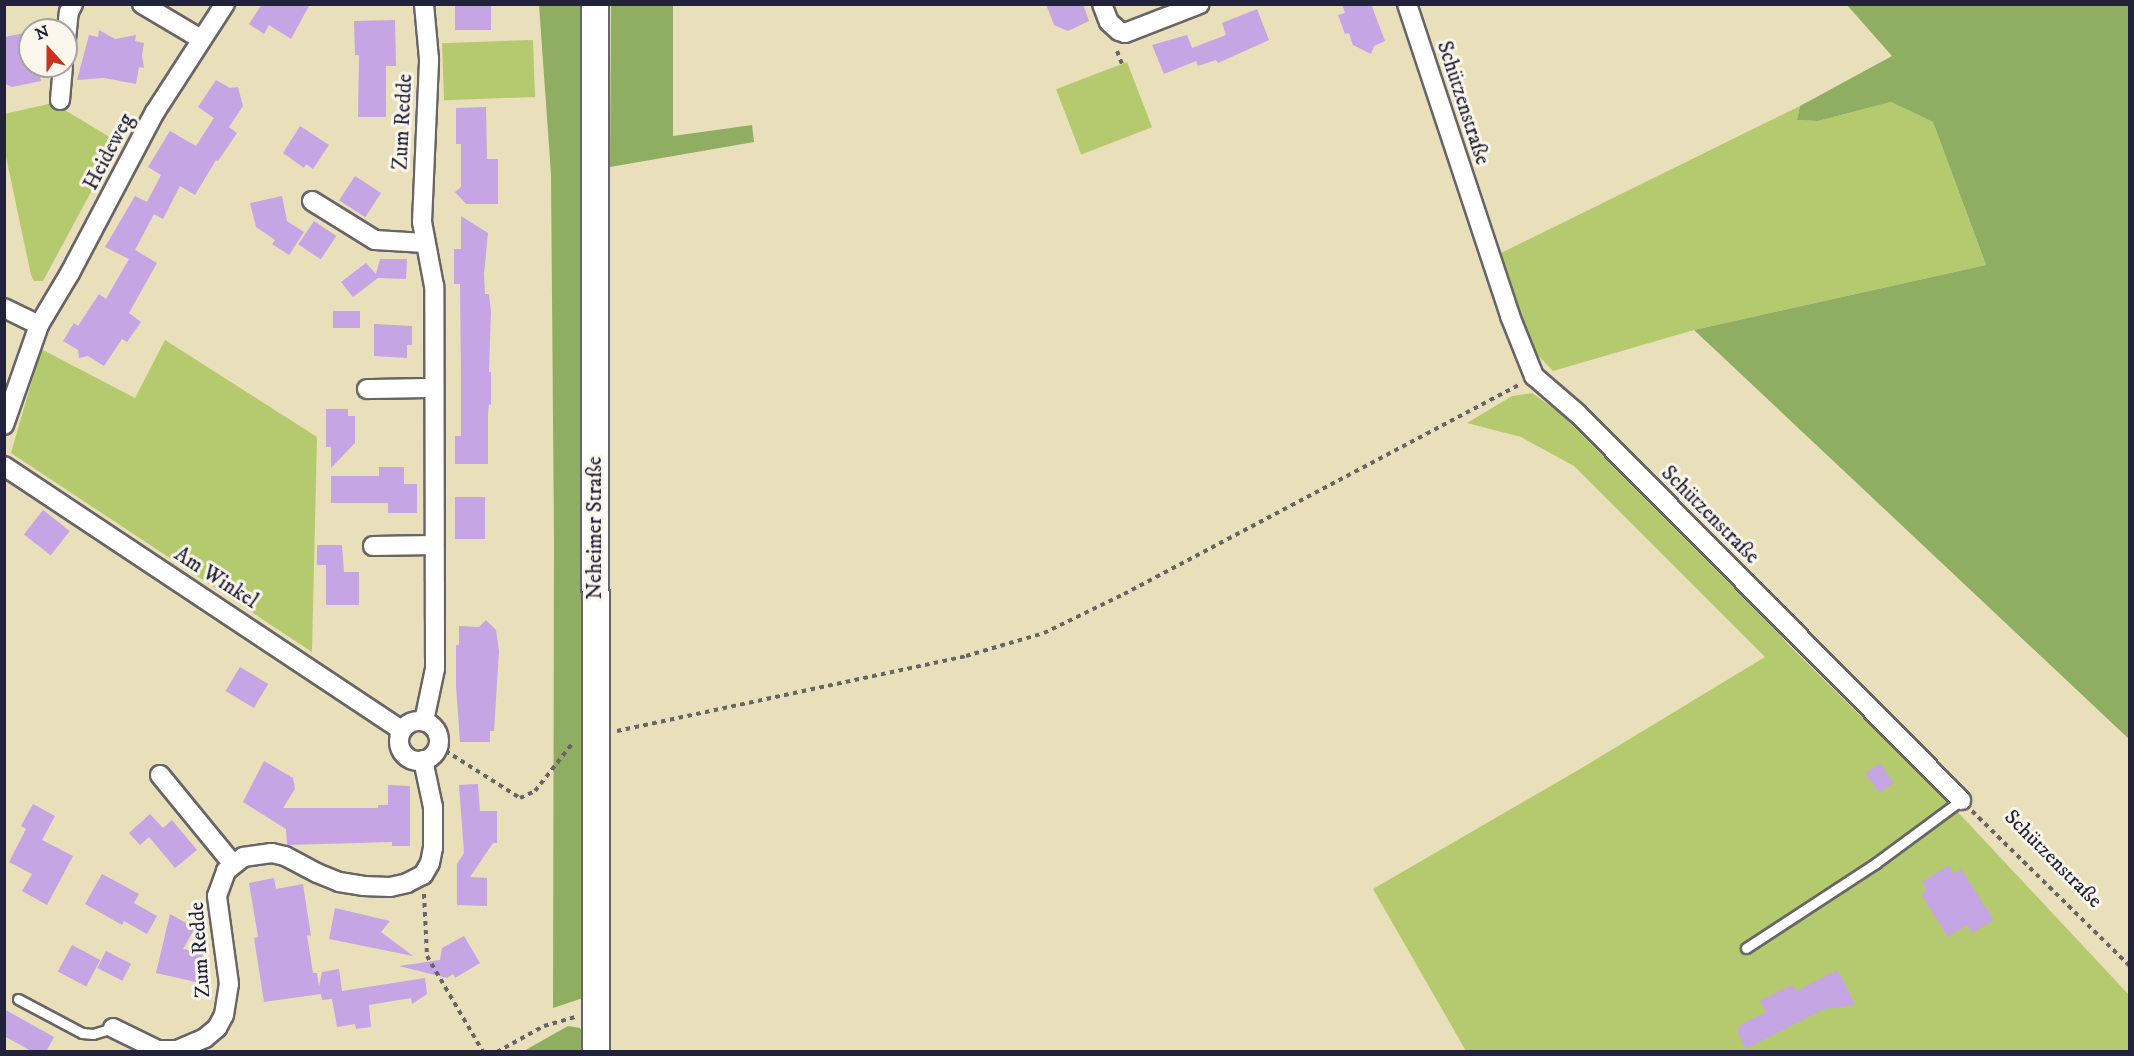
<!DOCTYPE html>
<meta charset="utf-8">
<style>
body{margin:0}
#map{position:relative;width:2134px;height:1056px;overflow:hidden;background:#e9dfba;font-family:"IM FELL DW Pica",serif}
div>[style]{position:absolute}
.green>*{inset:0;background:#b5ca6e;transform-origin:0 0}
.forest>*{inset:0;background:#90ae61}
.building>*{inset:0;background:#c5a5e3;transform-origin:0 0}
.path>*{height:4px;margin-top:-2px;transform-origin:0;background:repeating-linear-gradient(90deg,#686467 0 4.5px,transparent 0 9px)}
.roads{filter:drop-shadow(2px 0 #686467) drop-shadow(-2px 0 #686467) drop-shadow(0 2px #686467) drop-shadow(0 -2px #686467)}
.lane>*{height:9px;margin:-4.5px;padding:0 4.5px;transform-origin:4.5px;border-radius:4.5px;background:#fff}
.street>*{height:18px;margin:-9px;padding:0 9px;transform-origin:9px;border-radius:9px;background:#fff}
.street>.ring{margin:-9px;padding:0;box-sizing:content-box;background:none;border:18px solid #fff;border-radius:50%}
.secondary>*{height:26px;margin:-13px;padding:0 13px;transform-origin:13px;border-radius:13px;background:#fff}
span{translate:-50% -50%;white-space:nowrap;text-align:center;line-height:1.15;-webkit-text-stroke:6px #fbf7ec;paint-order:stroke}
.street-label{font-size:21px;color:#22223b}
.frame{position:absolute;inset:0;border:6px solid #22223b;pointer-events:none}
.north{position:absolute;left:18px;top:18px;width:60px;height:60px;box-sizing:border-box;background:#fbf7ec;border:2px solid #a4a2a5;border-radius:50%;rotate:339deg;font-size:16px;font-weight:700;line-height:24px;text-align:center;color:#22223b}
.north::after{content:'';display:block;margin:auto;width:21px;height:27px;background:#c8321e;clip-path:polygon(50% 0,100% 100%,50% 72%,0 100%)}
</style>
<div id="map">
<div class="green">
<i style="left:533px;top:40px;width:57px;height:91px;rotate:88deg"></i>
<i style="left:1127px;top:62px;width:70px;height:76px;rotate:69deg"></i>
<i style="clip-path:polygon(1891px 102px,1933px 122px,1986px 265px,1694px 330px,1553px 371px,1533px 350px,1501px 253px,1800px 106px,1797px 120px,1818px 121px)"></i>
<i style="clip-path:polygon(53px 103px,118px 142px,43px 281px,34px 281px,31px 275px,5px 152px,4px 114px)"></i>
<i style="clip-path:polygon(165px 340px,317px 437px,312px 652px,11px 453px,41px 349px,135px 398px)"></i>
<i style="clip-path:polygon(1532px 393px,1560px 413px,1773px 625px,1787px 643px,1955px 809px,2129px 995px,2129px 1051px,1466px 1051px,1373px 889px,1580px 769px,1765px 657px,1574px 466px,1521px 437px,1467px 423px,1512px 396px)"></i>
</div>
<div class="forest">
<i style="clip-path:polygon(539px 5px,583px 5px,586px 997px,553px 1008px,554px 541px,551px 174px)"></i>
<i style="clip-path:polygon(611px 5px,673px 5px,673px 136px,752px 125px,754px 142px,610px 167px)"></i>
<i style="clip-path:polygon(1847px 5px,2129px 5px,2129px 739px,1694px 330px,1986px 265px,1933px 122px,1891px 102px,1818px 121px,1797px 120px,1800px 106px,1892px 56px)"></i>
<i style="clip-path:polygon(568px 1026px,580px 1028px,585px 1036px,585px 1051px,522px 1052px)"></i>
</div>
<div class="building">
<i style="clip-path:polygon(262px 4px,310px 4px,291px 39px,269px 25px,264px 34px,249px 24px)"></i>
<i style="left:455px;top:4px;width:36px;height:26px"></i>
<i style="clip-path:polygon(1046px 4px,1083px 4px,1089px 21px,1068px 31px,1054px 25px)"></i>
<i style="clip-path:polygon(1342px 4px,1371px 4px,1385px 41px,1374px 46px,1371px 54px,1353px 45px,1349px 33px,1345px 34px,1338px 15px,1345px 13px)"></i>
<i style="clip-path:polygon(1257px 9px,1269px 40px,1218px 63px,1216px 60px,1198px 66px,1196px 61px,1164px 74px,1152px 45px,1187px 35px,1192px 48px,1226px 35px,1222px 23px)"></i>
<i style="clip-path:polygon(395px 20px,396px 66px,386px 66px,386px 117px,358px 117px,359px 55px,355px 55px,354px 21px)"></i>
<i style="clip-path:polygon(99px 30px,115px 39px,136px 35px,135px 41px,144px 43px,142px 55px,144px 68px,139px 67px,136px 84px,104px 78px,77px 80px,89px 35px,98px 37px)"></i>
<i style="clip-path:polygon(30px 32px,30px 66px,38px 66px,41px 81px,12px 87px,4px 83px,4px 37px)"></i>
<i style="clip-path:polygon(216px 80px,230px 88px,238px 87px,243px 106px,229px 127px,237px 133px,218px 161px,216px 160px,195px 195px,180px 186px,163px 219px,154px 214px,135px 250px,157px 263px,129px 313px,141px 322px,127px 342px,122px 339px,104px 366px,88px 356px,79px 358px,78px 350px,63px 341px,74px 323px,78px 326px,99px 294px,106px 299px,129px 259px,105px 247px,135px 196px,147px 202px,161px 175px,148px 167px,170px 131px,196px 146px,214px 118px,198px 107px)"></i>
<i style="clip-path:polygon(486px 107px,487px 159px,498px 159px,498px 204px,466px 204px,455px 192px,461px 187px,461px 144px,456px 144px,456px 108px)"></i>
<i style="clip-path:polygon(300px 126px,329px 145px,313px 169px,306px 164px,304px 168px,283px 153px)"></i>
<i style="left:355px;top:176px;width:31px;height:29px;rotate:33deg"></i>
<i style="clip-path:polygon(282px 196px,287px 221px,304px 232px,289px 255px,272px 244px,275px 240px,256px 227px,250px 203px)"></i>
<i style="clip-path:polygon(461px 216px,488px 233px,484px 274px,485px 294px,489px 294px,491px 311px,489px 372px,491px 372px,491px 405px,489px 404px,488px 414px,488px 464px,455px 464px,455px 436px,461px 436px,461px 383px,460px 284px,454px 284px,454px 249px,461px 249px)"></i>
<i style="left:314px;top:221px;width:27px;height:28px;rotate:34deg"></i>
<i style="clip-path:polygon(380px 259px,407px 259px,406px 279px,378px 278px,353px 297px,341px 282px,366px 263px,376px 274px)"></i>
<i style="left:333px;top:311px;width:27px;height:17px"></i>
<i style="clip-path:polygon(374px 324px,412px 326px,412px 345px,407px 345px,407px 358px,374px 356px)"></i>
<i style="clip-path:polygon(326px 409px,348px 409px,348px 416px,355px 416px,355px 443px,331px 468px,331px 447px,326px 447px)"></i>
<i style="clip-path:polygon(379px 467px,404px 467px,404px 484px,417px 484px,417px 513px,388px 513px,388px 503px,331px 503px,331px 476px,379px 476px)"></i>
<i style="left:455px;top:497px;width:30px;height:42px"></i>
<i style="left:43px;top:510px;width:34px;height:31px;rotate:38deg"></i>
<i style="clip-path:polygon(317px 545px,342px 545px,344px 572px,359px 572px,359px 605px,326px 605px,326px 565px,317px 565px)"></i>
<i style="clip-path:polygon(486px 620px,496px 630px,499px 651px,494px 731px,490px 731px,490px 742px,460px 742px,456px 686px,456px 645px,459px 645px,459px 626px,479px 627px)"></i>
<i style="left:240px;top:667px;width:33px;height:28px;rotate:31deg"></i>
<i style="clip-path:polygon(264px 761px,293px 778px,295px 789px,283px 808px,378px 808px,378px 805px,388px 805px,388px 785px,410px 786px,410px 846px,392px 846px,392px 842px,287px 845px,286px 829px,243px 802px)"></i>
<i style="left:1880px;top:763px;width:24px;height:18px;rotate:55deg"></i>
<i style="clip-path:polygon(478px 784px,480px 811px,497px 811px,497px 843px,493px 843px,470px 877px,487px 878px,487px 906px,457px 905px,457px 864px,464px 853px,459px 785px)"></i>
<i style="clip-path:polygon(33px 804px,55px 816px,42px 840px,73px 856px,47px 905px,22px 891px,32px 874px,9px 862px,26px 829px,21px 826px)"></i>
<i style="clip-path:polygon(150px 814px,163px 828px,172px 820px,197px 850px,175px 868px,149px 837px,140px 845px,129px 833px)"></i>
<i style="clip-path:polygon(1949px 865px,1954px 874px,1961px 869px,1994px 920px,1972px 933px,1967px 925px,1948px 937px,1921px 894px,1927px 890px,1922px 882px)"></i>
<i style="clip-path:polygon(102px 874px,139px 894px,134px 903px,157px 916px,147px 934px,124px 921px,122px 925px,85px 904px)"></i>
<i style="clip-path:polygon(274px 878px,276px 889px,303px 884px,311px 936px,307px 935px,313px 973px,317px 973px,319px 987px,322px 972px,339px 969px,342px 991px,425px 978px,427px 994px,412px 1004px,411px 998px,369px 1005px,371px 1027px,356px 1029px,355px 1024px,337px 1027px,332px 999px,322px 1000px,321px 994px,264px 1002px,254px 938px,258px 937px,249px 883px)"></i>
<i style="clip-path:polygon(335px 908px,390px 921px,381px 932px,413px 956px,329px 939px)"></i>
<i style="clip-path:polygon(170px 914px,195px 928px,183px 949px,203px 953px,196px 982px,156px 973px)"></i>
<i style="clip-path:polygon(464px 936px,480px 963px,455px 978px,453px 974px,447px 978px,399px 966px,440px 960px,442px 948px)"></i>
<i style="left:72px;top:945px;width:32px;height:30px;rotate:28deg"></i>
<i style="left:106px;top:951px;width:28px;height:19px;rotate:27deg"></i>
<i style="clip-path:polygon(1838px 970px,1855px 1005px,1824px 1009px,1746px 1049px,1737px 1031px,1742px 1024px,1766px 1012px,1760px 1001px,1792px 985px,1796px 991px)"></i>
<i style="clip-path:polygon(4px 1009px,54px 1037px,46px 1052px,33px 1052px,4px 1036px)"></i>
</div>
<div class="path">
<i style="left:1117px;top:51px;width:14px;rotate:69deg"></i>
<i style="left:617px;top:731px;width:357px;rotate:-12.1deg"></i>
<i style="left:966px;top:656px;width:81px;rotate:-16.4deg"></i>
<i style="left:1044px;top:633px;width:89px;rotate:-26deg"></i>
<i style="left:1124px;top:594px;width:446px;rotate:-27.9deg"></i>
<i style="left:438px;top:746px;width:97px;rotate:32.4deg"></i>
<i style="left:520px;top:798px;width:17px;rotate:-25deg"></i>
<i style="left:535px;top:791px;width:60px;rotate:-51.8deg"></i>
<i style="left:1972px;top:811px;width:221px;rotate:44.5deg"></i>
<i style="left:424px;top:894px;width:62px;rotate:87.2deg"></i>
<i style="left:427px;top:956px;width:111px;rotate:59.7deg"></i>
<i style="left:497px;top:1052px;width:54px;rotate:-29deg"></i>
<i style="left:544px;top:1026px;width:32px;rotate:-16deg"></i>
</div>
<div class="roads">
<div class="lane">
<i style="left:1746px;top:948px;width:155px;rotate:-33.2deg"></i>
<i style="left:1876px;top:863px;width:106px;rotate:-36.5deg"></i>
<i style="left:18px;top:999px;width:72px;rotate:28deg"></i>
<i style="left:82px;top:1033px;width:11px;rotate:5deg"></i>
<i style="left:93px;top:1034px;width:21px;rotate:-17deg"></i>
</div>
<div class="street">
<i style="left:142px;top:4px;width:69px;rotate:30.7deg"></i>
<i style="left:1102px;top:4px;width:19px;rotate:69deg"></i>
<i style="left:1109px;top:22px;width:13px;rotate:42deg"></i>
<i style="left:1119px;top:31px;width:6px;rotate:18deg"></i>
<i style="left:1125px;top:33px;width:80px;rotate:-21.1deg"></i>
<i style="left:1407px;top:4px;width:329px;rotate:71.7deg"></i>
<i style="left:1510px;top:316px;width:65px;rotate:68.2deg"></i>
<i style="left:1534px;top:376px;width:58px;rotate:40.8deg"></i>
<i style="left:1578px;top:414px;width:544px;rotate:45.22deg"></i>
<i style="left:66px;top:39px;width:27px;rotate:-84deg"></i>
<i style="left:69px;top:12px;width:9px;rotate:-63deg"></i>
<i style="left:60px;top:100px;width:34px;rotate:-85deg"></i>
<i style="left:312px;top:201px;width:74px;rotate:31.8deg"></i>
<i style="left:375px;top:240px;width:49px;rotate:3.5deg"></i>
<i style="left:4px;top:308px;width:39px;rotate:26deg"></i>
<i style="left:367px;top:389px;width:66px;rotate:-0.9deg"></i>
<i style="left:4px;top:425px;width:106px;rotate:-70.7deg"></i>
<i style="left:39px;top:325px;width:61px;rotate:-59.2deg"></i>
<i style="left:70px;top:273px;width:182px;rotate:-62.2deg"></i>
<i style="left:155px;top:112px;width:129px;rotate:-57.1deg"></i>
<i style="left:4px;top:466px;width:477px;rotate:33.6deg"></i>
<i style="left:373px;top:546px;width:61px;rotate:-0.9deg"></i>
<i style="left:424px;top:721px;width:53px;rotate:-78.1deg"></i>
<i style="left:435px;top:669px;width:383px;rotate:-90.1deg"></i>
<i style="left:434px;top:286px;width:65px;rotate:-100.6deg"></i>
<i style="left:422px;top:222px;width:163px;rotate:-87.5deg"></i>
<i style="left:429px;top:59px;width:55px;rotate:-95.2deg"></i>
<i class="ring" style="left:399px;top:721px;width:22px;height:22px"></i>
<i style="left:160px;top:775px;width:114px;rotate:50.7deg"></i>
<i style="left:113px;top:1028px;width:50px;rotate:26.1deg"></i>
<i style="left:158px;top:1050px;width:19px"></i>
<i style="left:177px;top:1050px;width:30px;rotate:-23deg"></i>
<i style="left:205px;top:1038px;width:16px;rotate:-40deg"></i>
<i style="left:217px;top:1028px;width:15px;rotate:-62deg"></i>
<i style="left:224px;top:1015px;width:31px;rotate:-81deg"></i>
<i style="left:229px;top:984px;width:89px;rotate:-97.8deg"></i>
<i style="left:217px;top:896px;width:27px;rotate:-70deg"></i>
<i style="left:226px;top:871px;width:22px;rotate:-39deg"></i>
<i style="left:243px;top:857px;width:29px;rotate:-8deg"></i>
<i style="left:272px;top:853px;width:13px;rotate:13deg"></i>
<i style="left:285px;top:856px;width:36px;rotate:28deg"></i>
<i style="left:317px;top:873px;width:24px;rotate:22deg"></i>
<i style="left:339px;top:882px;width:24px;rotate:9deg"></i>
<i style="left:363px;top:886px;width:27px;rotate:2deg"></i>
<i style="left:390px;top:887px;width:17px;rotate:-13deg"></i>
<i style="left:407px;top:883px;width:18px;rotate:-27deg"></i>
<i style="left:423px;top:875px;width:14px;rotate:-60deg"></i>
<i style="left:430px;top:863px;width:15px;rotate:-79deg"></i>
<i style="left:433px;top:848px;width:41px;rotate:-90deg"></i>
<i style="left:433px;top:807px;width:48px;rotate:-102deg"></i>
</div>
<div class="secondary">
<i style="left:595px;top:4px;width:1048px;rotate:89.95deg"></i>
</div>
</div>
<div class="street-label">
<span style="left:1463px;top:103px;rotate:72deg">Schützenstraße</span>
<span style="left:403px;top:122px;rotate:-87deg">Zum Redde</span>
<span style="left:109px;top:152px;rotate:-62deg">Heideweg</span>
<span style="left:1710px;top:515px;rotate:45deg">Schützenstraße</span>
<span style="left:595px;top:528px;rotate:-90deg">Neheimer Straße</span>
<span style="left:216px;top:578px;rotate:33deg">Am Winkel</span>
<span style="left:2053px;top:859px;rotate:45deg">Schützenstraße</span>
<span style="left:200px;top:950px;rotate:-94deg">Zum Redde</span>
</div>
<div class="frame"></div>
<div class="north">N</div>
</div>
